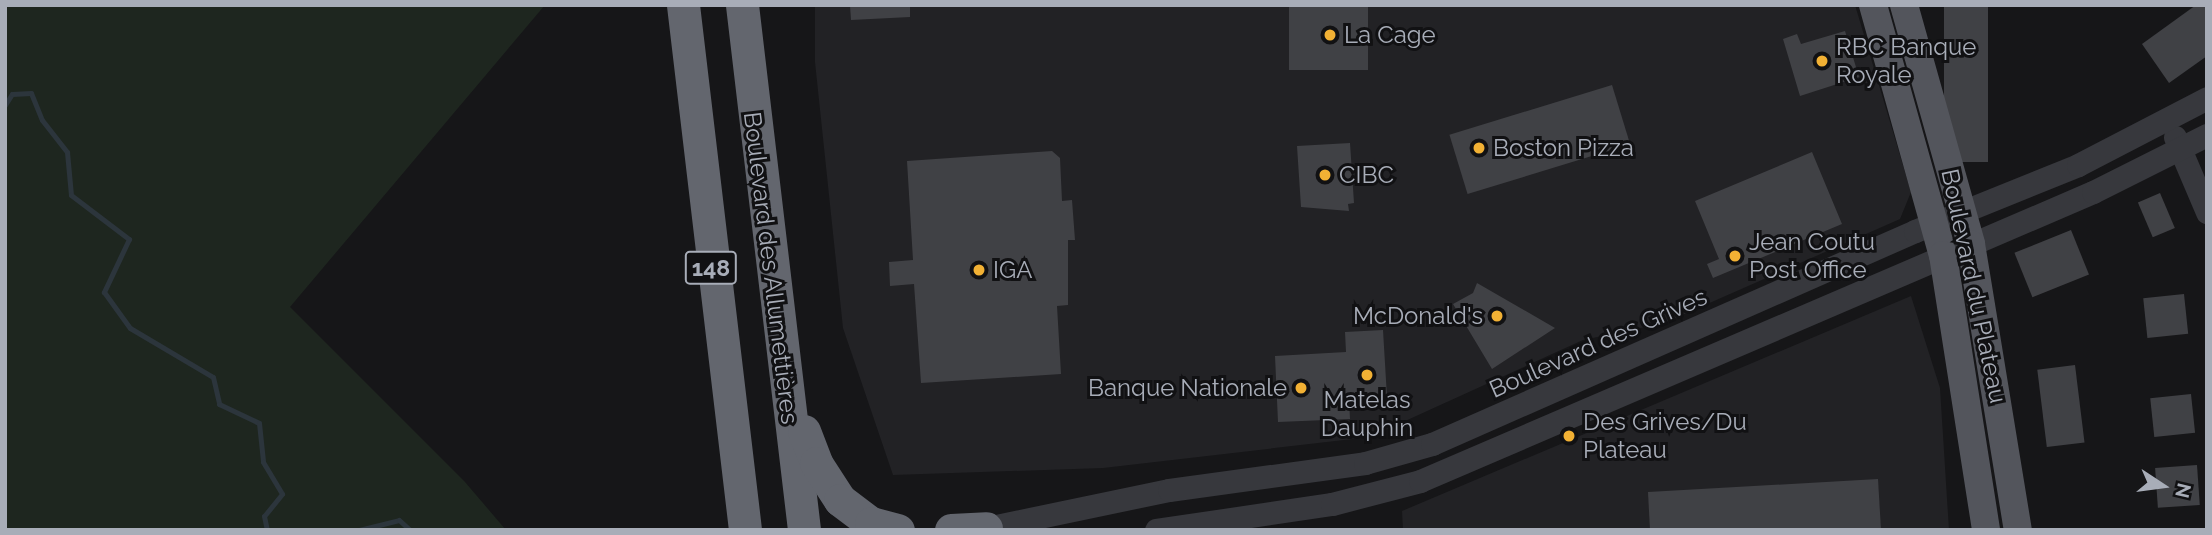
<!DOCTYPE html>
<meta charset="utf-8">
<style>
body{margin:0}
#map{position:relative;width:2212px;height:535px;overflow:hidden;background:#161618;font-family:Raleway,sans-serif}
div>[style]{position:absolute}
.built>*{inset:0;background:#222225}
.green>*{inset:0;background:#1e261f}
.stream>*{height:5px;margin:-2.5px;padding:0 2.5px;transform-origin:2.5px;border-radius:2.5px;background:#2c353c}
.building>*{inset:0;background:#404145;transform-origin:0 0}
.minor>*{height:23px;margin:-11.5px;padding:0 11.5px;transform-origin:11.5px;border-radius:11.5px;background:#37383d}
.major>*{height:28px;margin:-14px;padding:0 14px;transform-origin:14px;border-radius:14px;background:#53555c}
.highway>*{height:33px;margin:-16.5px;padding:0 16.5px;transform-origin:16.5px;border-radius:16.5px;background:#63666e}
.dots>*{width:19px;height:19px;translate:-50% -50%;box-sizing:border-box;border:4px solid #111113;border-radius:50%}
span{translate:-50% -50%;white-space:nowrap;text-align:center;line-height:1.15;-webkit-text-stroke:6px #111113;paint-order:stroke}
.shield-label span{padding:2px 5px;background:#111113;border:2px solid;border-radius:5px;-webkit-text-stroke-width:0}
.shield-label{font-size:23px;color:#a8adb8;font-weight:700}
.poi-label{font-size:24px;color:#a8adb8}
.left{translate:0 -50%;text-align:left}
.right{translate:-100% -50%;text-align:right}
.street-label{font-size:24px;color:#a8adb8}
.frame{position:absolute;inset:0;border:7px solid #a8adb8;pointer-events:none}
.north{position:absolute;left:2128px;top:451px;width:70px;height:70px;-webkit-text-stroke:5px #111113;paint-order:stroke;rotate:103deg;font-size:19px;font-weight:700;line-height:28px;text-align:center;color:#a8adb8}
.north::after{content:'';display:block;margin:auto;width:24px;height:32px;background:#a8adb8;clip-path:polygon(50% 0,100% 100%,50% 72%,0 100%)}
</style>
<div id="map">
<div class="built">
<i style="clip-path:polygon(815px 5px,1855px 5px,1911px 192px,1900px 219px,1664px 323px,1583px 340px,1370px 437px,1103px 468px,893px 475px,843px 328px,815px 62px)"></i>
<i style="clip-path:polygon(1911px 296px,1940px 388px,1949px 530px,1403px 530px,1402px 511px)"></i>
</div>
<div class="green">
<i style="clip-path:polygon(5px 5px,545px 5px,290px 307px,465px 482px,506px 530px,5px 530px)"></i>
</div>
<div class="stream">
<i style="left:5px;top:105px;width:13px;rotate:-58deg"></i>
<i style="left:12px;top:94px;width:19px;rotate:-3deg"></i>
<i style="left:31px;top:93px;width:29px;rotate:68deg"></i>
<i style="left:42px;top:120px;width:41px;rotate:52deg"></i>
<i style="left:67px;top:152px;width:43px;rotate:84.7deg"></i>
<i style="left:71px;top:195px;width:73px;rotate:37.2deg"></i>
<i style="left:129px;top:239px;width:59px;rotate:115.3deg"></i>
<i style="left:104px;top:292px;width:44px;rotate:54.2deg"></i>
<i style="left:130px;top:328px;width:96px;rotate:30.6deg"></i>
<i style="left:213px;top:377px;width:28px;rotate:77deg"></i>
<i style="left:219px;top:404px;width:44px;rotate:25.4deg"></i>
<i style="left:259px;top:423px;width:39px;rotate:84deg"></i>
<i style="left:263px;top:462px;width:37px;rotate:59deg"></i>
<i style="left:282px;top:494px;width:28px;rotate:129deg"></i>
<i style="left:264px;top:516px;width:14px;rotate:78deg"></i>
<i style="left:359px;top:530px;width:41px;rotate:-14deg"></i>
<i style="left:399px;top:520px;width:15px;rotate:42deg"></i>
</div>
<div class="building">
<i style="clip-path:polygon(850px 5px,910px 5px,910px 17px,851px 20px)"></i>
<i style="left:1289px;top:5px;width:79px;height:65px"></i>
<i style="left:1944px;top:5px;width:44px;height:157px"></i>
<i style="clip-path:polygon(2196px 5px,2207px 5px,2207px 56px,2169px 83px,2142px 44px)"></i>
<i style="clip-path:polygon(1845px 31px,1859px 77px,1800px 96px,1783px 39px,1797px 34px,1801px 44px)"></i>
<i style="left:1612px;top:85px;width:62px;height:170px;rotate:73deg"></i>
<i style="clip-path:polygon(1350px 143px,1354px 203px,1348px 204px,1349px 211px,1301px 207px,1297px 146px)"></i>
<i style="clip-path:polygon(1052px 151px,1060px 158px,1062px 201px,1072px 200px,1075px 240px,1068px 240px,1068px 305px,1057px 306px,1061px 374px,921px 383px,914px 284px,890px 286px,889px 262px,913px 260px,907px 161px)"></i>
<i style="clip-path:polygon(1812px 152px,1842px 224px,1713px 278px,1707px 264px,1719px 259px,1695px 201px)"></i>
<i style="left:2160px;top:193px;width:38px;height:24px;rotate:67deg"></i>
<i style="left:2071px;top:230px;width:48px;height:61px;rotate:68deg"></i>
<i style="clip-path:polygon(1477px 283px,1555px 328px,1492px 369px,1453px 304px,1473px 293px)"></i>
<i style="left:2184px;top:294px;width:40px;height:41px;rotate:84deg"></i>
<i style="clip-path:polygon(1383px 330px,1387px 397px,1349px 399px,1350px 419px,1278px 422px,1275px 356px,1346px 352px,1345px 332px)"></i>
<i style="left:2075px;top:365px;width:78px;height:38px;rotate:83deg"></i>
<i style="left:2191px;top:394px;width:39px;height:41px;rotate:84deg"></i>
<i style="left:2197px;top:465px;width:40px;height:42px;rotate:86deg"></i>
<i style="clip-path:polygon(1878px 479px,1881px 530px,1650px 530px,1648px 492px)"></i>
</div>
<div class="minor">
<i style="left:2175px;top:137px;width:82px;rotate:66.9deg"></i>
<i style="left:977px;top:530px;width:196px;rotate:-11.8deg"></i>
<i style="left:1169px;top:490px;width:198px;rotate:-7.8deg"></i>
<i style="left:1365px;top:463px;width:70px;rotate:-15.8deg"></i>
<i style="left:1432px;top:444px;width:528px;rotate:-23.8deg"></i>
<i style="left:1915px;top:231px;width:176px;rotate:-22deg"></i>
<i style="left:2078px;top:165px;width:145px;rotate:-27.4deg"></i>
<i style="left:1156px;top:530px;width:178px;rotate:-8.4deg"></i>
<i style="left:1332px;top:504px;width:91px;rotate:-14.6deg"></i>
<i style="left:1420px;top:481px;width:732px;rotate:-23.24deg"></i>
<i style="left:2093px;top:192px;width:127px;rotate:-26.6deg"></i>
</div>
<div class="major">
<i style="left:1873px;top:5px;width:260px;rotate:74.4deg"></i>
<i style="left:1943px;top:255px;width:278px;rotate:81.1deg"></i>
<i style="left:1904px;top:5px;width:248px;rotate:74.3deg"></i>
<i style="left:1971px;top:244px;width:290px;rotate:80.7deg"></i>
</div>
<div class="highway">
<i style="left:683px;top:5px;width:529px;rotate:83.26deg"></i>
<i style="left:742px;top:5px;width:529px;rotate:83.26deg"></i>
<i style="left:804px;top:431px;width:34px;rotate:69deg"></i>
<i style="left:816px;top:463px;width:44px;rotate:57deg"></i>
<i style="left:840px;top:500px;width:39px;rotate:37deg"></i>
<i style="left:871px;top:523px;width:28px;rotate:15deg"></i>
<i style="left:951px;top:530px;width:35px;rotate:-3deg"></i>
</div>
<div class="dots">
<i style="left:1330px;top:35px;background:#f2b134"></i>
<i style="left:1822px;top:61px;background:#f2b134"></i>
<i style="left:1479px;top:148px;background:#f2b134"></i>
<i style="left:1325px;top:175px;background:#f2b134"></i>
<i style="left:1735px;top:256px;background:#f2b134"></i>
<i style="left:979px;top:270px;background:#f2b134"></i>
<i style="left:1497px;top:316px;background:#f2b134"></i>
<i style="left:1367px;top:375px;background:#f2b134"></i>
<i style="left:1301px;top:388px;background:#f2b134"></i>
<i style="left:1569px;top:436px;background:#f2b134"></i>
</div>
<div class="shield-label">
<span style="left:711px;top:268px">148</span>
</div>
<div class="poi-label">
<span class="left" style="left:1344px;top:35px">La Cage</span>
<span class="left" style="left:1836px;top:61px">RBC Banque<br>Royale</span>
<span class="left" style="left:1493px;top:148px">Boston Pizza</span>
<span class="left" style="left:1339px;top:175px">CIBC</span>
<span class="left" style="left:1749px;top:256px">Jean Coutu<br>Post Office</span>
<span class="left" style="left:993px;top:270px">IGA</span>
<span class="right" style="left:1483px;top:316px">McDonald's</span>
<span class="right" style="left:1287px;top:388px">Banque Nationale</span>
<span style="left:1367px;top:414px">Matelas<br>Dauphin</span>
<span class="left" style="left:1583px;top:436px">Des Grives/Du<br>Plateau</span>
</div>
<div class="street-label">
<span style="left:771px;top:268px;rotate:83deg">Boulevard des Allumettières</span>
<span style="left:1974px;top:286px;rotate:78deg">Boulevard du Plateau</span>
<span style="left:1598px;top:343px;rotate:-24deg">Boulevard des Grives</span>
</div>
<div class="frame"></div>
<div class="north">N</div>
</div>
